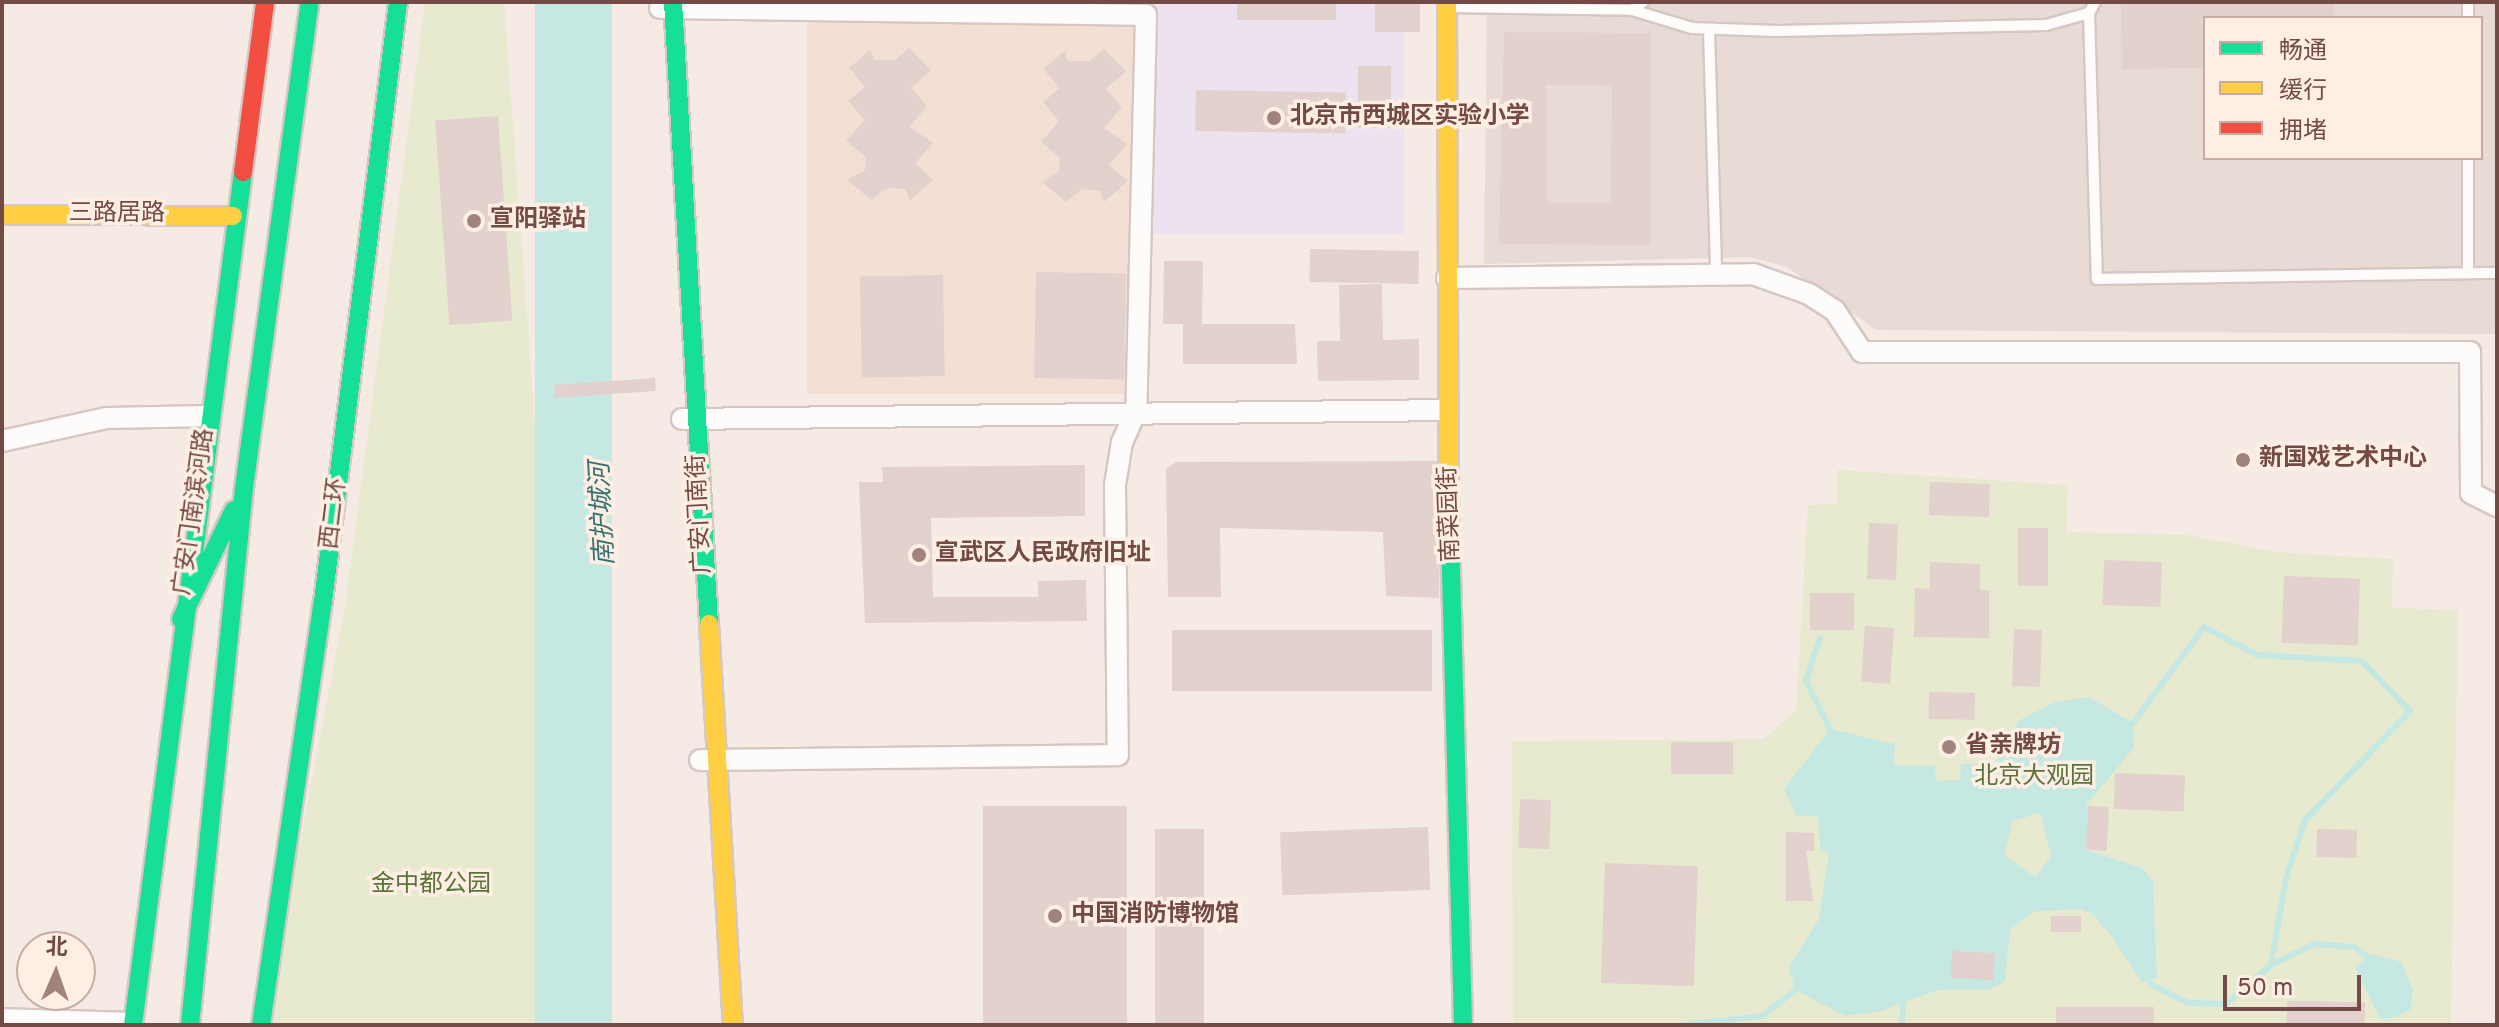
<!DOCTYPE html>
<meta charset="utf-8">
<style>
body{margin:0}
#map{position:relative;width:2499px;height:1027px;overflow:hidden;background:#f6ebe4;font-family:Overpass,"Noto Sans SC",sans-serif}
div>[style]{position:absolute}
.residential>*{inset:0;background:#f4dfd5;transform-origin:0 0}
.industrial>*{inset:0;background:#e8dbd5}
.education>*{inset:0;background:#ede2f0;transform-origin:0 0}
.green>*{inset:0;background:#e7eace}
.water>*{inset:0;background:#c6e8e3;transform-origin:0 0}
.stream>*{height:6px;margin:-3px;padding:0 3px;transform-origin:3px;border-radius:3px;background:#c6e8e3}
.building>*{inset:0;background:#e2d1cc;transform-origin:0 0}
.roads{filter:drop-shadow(2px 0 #d7c7c3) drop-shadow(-2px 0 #d7c7c3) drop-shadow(0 2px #d7c7c3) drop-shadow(0 -2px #d7c7c3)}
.lane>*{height:10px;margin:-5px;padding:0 5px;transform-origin:5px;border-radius:5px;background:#fefcfb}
.street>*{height:20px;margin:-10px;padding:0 10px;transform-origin:10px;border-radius:10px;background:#fefcfb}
.fast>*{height:18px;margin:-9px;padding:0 9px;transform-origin:9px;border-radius:9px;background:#16e098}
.slow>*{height:18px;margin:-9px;padding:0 9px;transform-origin:9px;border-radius:9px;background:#ffcf43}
.jam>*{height:18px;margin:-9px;padding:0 9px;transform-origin:9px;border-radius:9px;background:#f24e42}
.dots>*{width:22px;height:22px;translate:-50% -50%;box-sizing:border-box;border:4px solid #ffeee4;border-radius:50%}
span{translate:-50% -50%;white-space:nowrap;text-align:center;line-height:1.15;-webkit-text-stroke:7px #ffeee4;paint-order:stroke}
.poi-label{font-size:24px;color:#734a45;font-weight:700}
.left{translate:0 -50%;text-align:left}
.street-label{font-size:24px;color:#734a45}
.park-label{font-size:24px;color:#59743b}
.water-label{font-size:26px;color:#36736f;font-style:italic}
.frame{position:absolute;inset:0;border:4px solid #734a45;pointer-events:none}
.legend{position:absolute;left:2203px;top:16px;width:280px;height:144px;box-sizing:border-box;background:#ffeee4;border:2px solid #c7aca4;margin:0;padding:10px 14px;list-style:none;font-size:24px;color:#734a45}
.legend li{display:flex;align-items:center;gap:16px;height:40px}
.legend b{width:40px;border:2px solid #c7aca4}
.north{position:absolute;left:16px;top:931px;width:80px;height:80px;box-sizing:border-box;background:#ffeee4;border:2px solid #c7aca4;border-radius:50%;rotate:2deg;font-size:22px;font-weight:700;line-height:32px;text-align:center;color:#734a45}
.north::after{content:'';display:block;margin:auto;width:28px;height:36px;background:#a1827d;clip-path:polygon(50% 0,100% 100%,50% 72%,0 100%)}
.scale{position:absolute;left:2223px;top:975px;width:138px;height:36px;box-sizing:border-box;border:4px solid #734a45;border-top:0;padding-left:10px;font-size:24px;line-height:28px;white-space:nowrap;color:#734a45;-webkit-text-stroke:6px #ffeee4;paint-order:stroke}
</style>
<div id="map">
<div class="residential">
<i style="left:1133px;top:2px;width:392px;height:326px;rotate:90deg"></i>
</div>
<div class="industrial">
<i style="clip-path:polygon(evenodd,1487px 2px,2497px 2px,2497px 334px,1876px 330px,1787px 267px,1750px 257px,1484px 264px,1487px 2px,2205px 18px,2481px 18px,2481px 158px,2205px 158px,2205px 18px)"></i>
</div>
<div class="education">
<i style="left:1145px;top:2px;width:259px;height:232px"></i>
</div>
<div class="green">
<i style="clip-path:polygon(425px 2px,504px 2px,579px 1025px,265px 1025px,345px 606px)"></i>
<i style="clip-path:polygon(1837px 470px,2068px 485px,2066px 532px,2187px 535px,2275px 552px,2393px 559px,2392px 608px,2458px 610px,2451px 1025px,1513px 1025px,1512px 741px,1764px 739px,1796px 710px,1808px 505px,1837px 504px)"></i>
</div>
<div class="water">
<i style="left:535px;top:2px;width:77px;height:1024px"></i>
<i style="clip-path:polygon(evenodd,2089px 697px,2133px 723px,2134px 748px,2087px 804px,2087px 850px,2142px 868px,2153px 881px,2157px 978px,2142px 982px,2110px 934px,2091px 913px,2078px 909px,2033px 912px,2010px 930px,2005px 981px,1991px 989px,1938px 990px,1881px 1011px,1845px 1016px,1795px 990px,1789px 967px,1819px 919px,1829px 852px,1820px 851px,1818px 817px,1796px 815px,1784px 789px,1830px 729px,1895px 744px,1894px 765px,1935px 766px,1936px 781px,1960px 780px,1961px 764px,1995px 763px,2018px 721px,2055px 702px,2089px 697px,2040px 813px,2051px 856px,2035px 877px,2004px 855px,2013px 821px,2040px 813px)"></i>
<i style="clip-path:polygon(2372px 954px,2401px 962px,2413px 990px,2411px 1009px,2397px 1017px,2380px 1019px,2355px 967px)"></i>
</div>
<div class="stream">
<i style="left:1820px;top:638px;width:45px;rotate:108deg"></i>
<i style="left:1806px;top:681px;width:54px;rotate:63.4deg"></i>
<i style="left:2133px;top:723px;width:119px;rotate:-53.5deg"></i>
<i style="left:2204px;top:627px;width:60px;rotate:27.8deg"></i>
<i style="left:2257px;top:655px;width:105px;rotate:3.3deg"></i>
<i style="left:2362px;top:661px;width:69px;rotate:46.2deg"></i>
<i style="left:2410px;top:711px;width:151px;rotate:133.9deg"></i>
<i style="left:2305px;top:820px;width:61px;rotate:108.1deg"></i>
<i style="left:2286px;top:878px;width:88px;rotate:99.8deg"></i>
<i style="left:2271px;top:965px;width:60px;rotate:139.1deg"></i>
<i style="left:2226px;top:1004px;width:38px;rotate:-178deg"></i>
<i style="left:2188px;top:1003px;width:42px;rotate:-152.8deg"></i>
<i style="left:2271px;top:965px;width:48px;rotate:-26deg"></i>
<i style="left:2314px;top:944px;width:40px;rotate:4.3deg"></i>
<i style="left:2354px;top:947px;width:19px;rotate:36deg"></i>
<i style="left:1682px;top:1025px;width:81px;rotate:-6.4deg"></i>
<i style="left:1762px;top:1016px;width:42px;rotate:-38.2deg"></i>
<i style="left:1902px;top:1025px;width:22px;rotate:-87deg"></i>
</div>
<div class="building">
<i style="left:1237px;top:2px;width:99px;height:18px"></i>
<i style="left:1375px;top:2px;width:45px;height:30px"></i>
<i style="clip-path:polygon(2121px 2px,2334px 2px,2334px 16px,2205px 18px,2205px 68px,2122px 69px)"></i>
<i style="clip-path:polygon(evenodd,1504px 32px,1651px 33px,1650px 245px,1499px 244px,1504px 32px,1546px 85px,1612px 86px,1611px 203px,1547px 203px,1546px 85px)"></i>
<i style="clip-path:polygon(909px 48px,931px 70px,911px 88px,927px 106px,910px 127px,933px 143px,915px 163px,933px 180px,910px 200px,906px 189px,888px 188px,871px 200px,847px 180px,865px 170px,866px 157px,846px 141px,865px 120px,848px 101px,865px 87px,849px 68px,870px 50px,874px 60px,895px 60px)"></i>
<i style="clip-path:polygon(1104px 49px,1126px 71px,1106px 89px,1122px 107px,1104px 128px,1127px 144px,1109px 165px,1128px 181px,1104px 202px,1100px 191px,1082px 189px,1066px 202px,1042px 182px,1059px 171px,1060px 158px,1041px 142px,1059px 121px,1043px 102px,1060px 88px,1043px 69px,1065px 51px,1068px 61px,1089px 61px)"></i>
<i style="left:1358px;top:66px;width:33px;height:62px"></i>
<i style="left:1196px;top:90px;width:150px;height:41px;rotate:1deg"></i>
<i style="left:498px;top:116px;width:205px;height:63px;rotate:86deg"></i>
<i style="left:1310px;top:249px;width:109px;height:33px;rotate:1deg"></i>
<i style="clip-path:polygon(1164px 261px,1203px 261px,1202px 324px,1295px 324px,1297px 364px,1183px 364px,1183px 324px,1163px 324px)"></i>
<i style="left:1036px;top:272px;width:90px;height:106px;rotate:1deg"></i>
<i style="left:943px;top:275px;width:101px;height:83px;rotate:89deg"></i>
<i style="clip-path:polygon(1382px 284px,1383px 340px,1419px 339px,1419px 380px,1318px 381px,1317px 341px,1340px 341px,1339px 285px)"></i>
<i style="left:655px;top:378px;width:13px;height:101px;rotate:86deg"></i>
<i style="clip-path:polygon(1441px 461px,1439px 598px,1386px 596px,1383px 532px,1220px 528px,1221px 597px,1168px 597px,1166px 469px,1176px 462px)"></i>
<i style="clip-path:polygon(1085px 465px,1085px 516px,931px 518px,933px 597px,1038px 597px,1038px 581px,1086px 580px,1087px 621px,865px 623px,859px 482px,883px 482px,882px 467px)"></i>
<i style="left:1930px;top:482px;width:60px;height:33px;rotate:2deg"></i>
<i style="left:1869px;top:523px;width:29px;height:56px;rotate:2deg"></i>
<i style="left:2018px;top:528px;width:30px;height:58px"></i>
<i style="left:2104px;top:560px;width:58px;height:45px;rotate:2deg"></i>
<i style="clip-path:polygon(1930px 562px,1980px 564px,1980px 590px,1989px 590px,1989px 638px,1914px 637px,1915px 588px,1930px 589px)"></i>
<i style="left:2284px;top:576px;width:76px;height:67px;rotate:2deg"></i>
<i style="left:1810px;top:593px;width:44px;height:37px"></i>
<i style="left:1865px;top:626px;width:29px;height:56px;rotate:4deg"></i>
<i style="left:2014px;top:629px;width:28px;height:57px;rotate:2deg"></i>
<i style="left:1172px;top:630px;width:260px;height:61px"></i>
<i style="left:1929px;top:692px;width:46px;height:27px;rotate:1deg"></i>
<i style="left:1671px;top:742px;width:62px;height:32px"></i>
<i style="left:2115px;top:773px;width:70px;height:36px;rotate:2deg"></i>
<i style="left:1520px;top:799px;width:31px;height:49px;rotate:2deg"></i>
<i style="left:983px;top:806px;width:144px;height:219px"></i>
<i style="left:2088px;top:806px;width:21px;height:44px;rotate:3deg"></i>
<i style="left:1428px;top:827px;width:63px;height:148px;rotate:88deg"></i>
<i style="left:1155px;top:829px;width:49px;height:196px"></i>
<i style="left:2317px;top:829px;width:40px;height:28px;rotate:1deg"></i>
<i style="clip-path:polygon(1786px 832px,1814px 833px,1814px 851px,1806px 851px,1813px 901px,1786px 901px)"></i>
<i style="left:1605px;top:863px;width:93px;height:120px;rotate:2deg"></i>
<i style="left:2051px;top:916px;width:30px;height:16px"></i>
<i style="left:1952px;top:951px;width:43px;height:27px;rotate:3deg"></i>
<i style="left:2287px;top:1001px;width:78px;height:24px;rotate:1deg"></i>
<i style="left:2056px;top:1007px;width:98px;height:18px"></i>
</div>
<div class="roads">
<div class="lane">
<i style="left:1449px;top:7px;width:183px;rotate:0.9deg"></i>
<i style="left:1632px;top:10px;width:14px;rotate:-36deg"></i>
<i style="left:1632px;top:10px;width:63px;rotate:16.7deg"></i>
<i style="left:1692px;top:28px;width:86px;rotate:2deg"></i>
<i style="left:1778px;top:31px;width:268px;rotate:-1.3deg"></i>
<i style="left:2046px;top:25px;width:45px;rotate:-15.6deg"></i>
<i style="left:2089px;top:13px;width:13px;rotate:-61deg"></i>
<i style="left:2089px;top:13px;width:266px;rotate:88.3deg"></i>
<i style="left:2097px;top:279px;width:400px;rotate:-0.9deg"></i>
<i style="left:2468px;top:18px;width:16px;rotate:-90deg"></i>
<i style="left:1709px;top:30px;width:243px;rotate:88.3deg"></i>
<i style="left:2468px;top:273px;width:115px;rotate:-90deg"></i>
</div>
<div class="street">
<i style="left:660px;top:8px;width:486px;rotate:0.8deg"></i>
<i style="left:1146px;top:15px;width:396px;rotate:91.4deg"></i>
<i style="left:1136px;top:411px;width:34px;rotate:114deg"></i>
<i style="left:1122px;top:442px;width:44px;rotate:99.2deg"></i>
<i style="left:1115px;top:485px;width:270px;rotate:89.4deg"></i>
<i style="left:1118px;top:755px;width:418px;rotate:179.3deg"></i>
<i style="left:1447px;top:278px;width:306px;rotate:-0.7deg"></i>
<i style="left:1753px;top:274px;width:59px;rotate:19.7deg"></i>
<i style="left:1809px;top:294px;width:31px;rotate:33deg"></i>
<i style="left:1835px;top:311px;width:49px;rotate:56.6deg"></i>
<i style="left:1862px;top:352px;width:608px"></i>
<i style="left:2470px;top:352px;width:141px;rotate:89.6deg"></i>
<i style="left:2471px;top:493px;width:29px;rotate:27deg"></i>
<i style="left:682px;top:419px;width:765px;rotate:-0.67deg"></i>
<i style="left:2px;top:441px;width:107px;rotate:-12.4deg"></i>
<i style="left:107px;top:418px;width:101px;rotate:-1.1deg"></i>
<i style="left:2px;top:1019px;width:131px;rotate:1.7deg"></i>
</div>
<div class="fast">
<i style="left:673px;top:2px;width:623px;rotate:86.69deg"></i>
<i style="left:1449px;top:497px;width:528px;rotate:88.48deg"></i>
<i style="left:181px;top:619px;width:121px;rotate:-64.1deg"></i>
<i style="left:133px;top:1025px;width:860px;rotate:-82.65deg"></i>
<i style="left:190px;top:1025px;width:540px;rotate:-84.26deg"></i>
<i style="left:244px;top:488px;width:490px;rotate:-82.3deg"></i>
<i style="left:261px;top:1025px;width:428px;rotate:-81.7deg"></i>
<i style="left:323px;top:602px;width:605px;rotate:-82.87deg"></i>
</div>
<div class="slow">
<i style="left:1447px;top:2px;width:495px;rotate:89.8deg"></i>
<i style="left:2px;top:215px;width:231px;rotate:0.2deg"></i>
<i style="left:709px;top:624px;width:402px;rotate:86.6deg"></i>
</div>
<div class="jam">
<i style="left:243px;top:172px;width:171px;rotate:-82.6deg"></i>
</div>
</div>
<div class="dots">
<i style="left:1274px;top:118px;background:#a1827d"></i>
<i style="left:474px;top:221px;background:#a1827d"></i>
<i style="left:2243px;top:460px;background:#a1827d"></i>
<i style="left:919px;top:555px;background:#a1827d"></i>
<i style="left:1949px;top:747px;background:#a1827d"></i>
<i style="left:1055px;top:916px;background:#a1827d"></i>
</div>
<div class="poi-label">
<span class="left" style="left:1290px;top:118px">北京市西城区实验小学</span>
<span class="left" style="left:490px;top:221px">宣阳驿站</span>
<span class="left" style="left:2259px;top:460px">新国戏艺术中心</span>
<span class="left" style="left:935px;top:555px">宣武区人民政府旧址</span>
<span class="left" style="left:1965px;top:747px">省亲牌坊</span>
<span class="left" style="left:1071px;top:916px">中国消防博物馆</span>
</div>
<div class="street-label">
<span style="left:117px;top:215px">三路居路</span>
<span style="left:195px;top:512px;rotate:-82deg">广安门南滨河路</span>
<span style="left:335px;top:514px;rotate:-83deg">西二环</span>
<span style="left:701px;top:514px;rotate:-93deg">广安门南街</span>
<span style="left:1451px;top:514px;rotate:-92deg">南菜园街</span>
</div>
<div class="park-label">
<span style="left:2034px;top:778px">北京大观园</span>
<span style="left:431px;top:886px">金中都公园</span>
</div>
<div class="water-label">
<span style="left:604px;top:514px;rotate:-93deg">南护城河</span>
</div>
<div class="frame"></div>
<ul class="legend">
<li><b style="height:10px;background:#16e098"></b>畅通</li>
<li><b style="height:10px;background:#ffcf43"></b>缓行</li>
<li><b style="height:10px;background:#f24e42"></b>拥堵</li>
</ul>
<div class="north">北</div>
<div class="scale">50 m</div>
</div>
